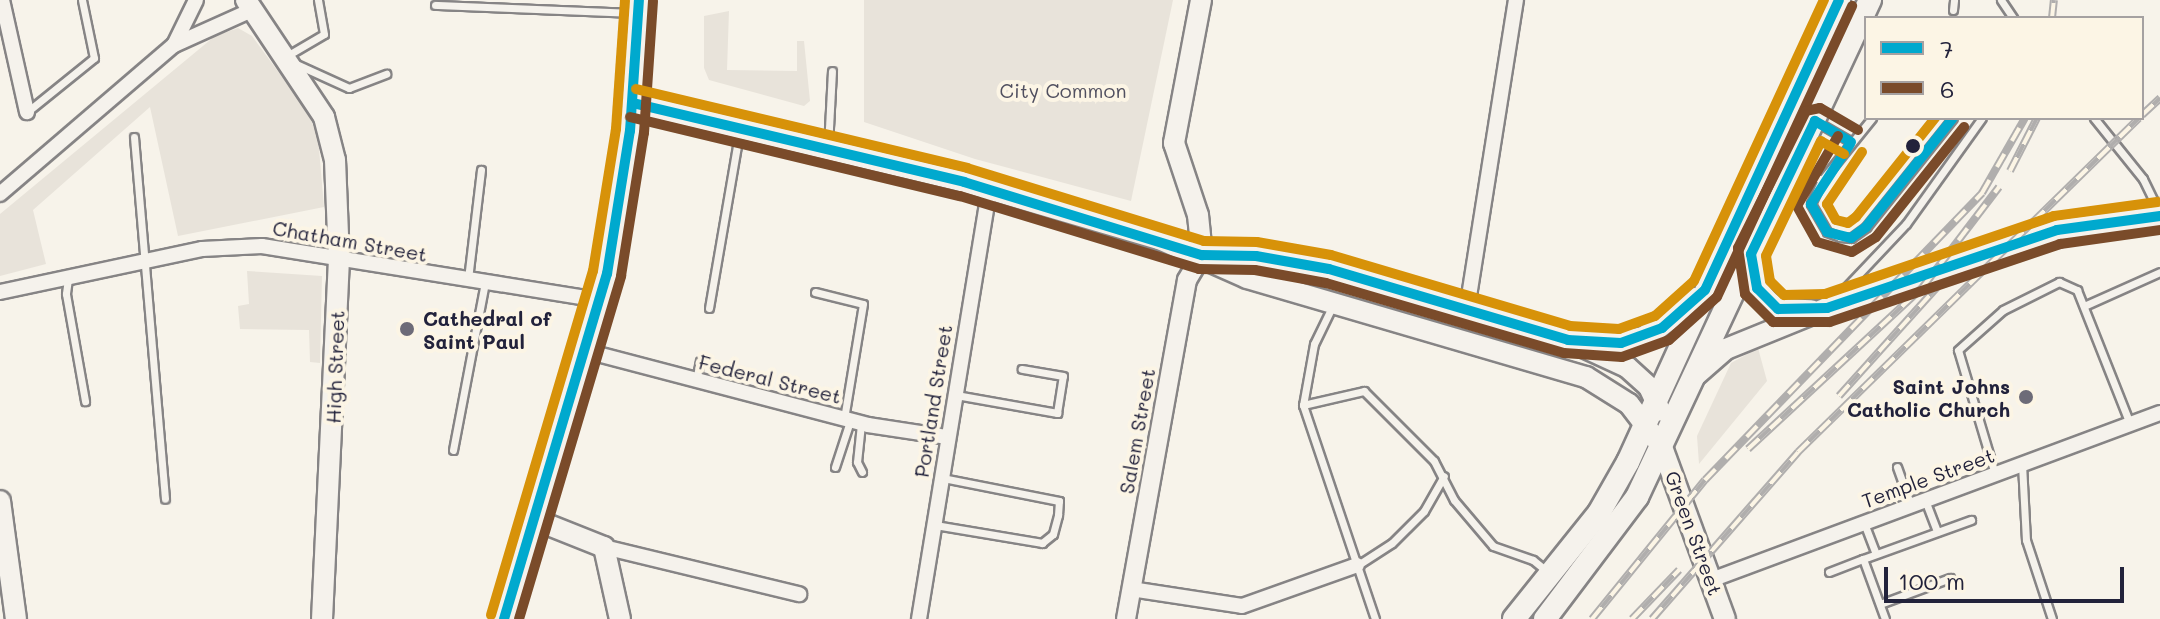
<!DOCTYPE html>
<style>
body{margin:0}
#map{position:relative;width:2160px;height:619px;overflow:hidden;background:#f7f3ea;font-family:Mali,sans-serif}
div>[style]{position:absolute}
.green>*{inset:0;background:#e8e3da}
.roads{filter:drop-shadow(2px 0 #868485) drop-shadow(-2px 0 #868485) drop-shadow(0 2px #868485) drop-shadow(0 -2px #868485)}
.service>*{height:7px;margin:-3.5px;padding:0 3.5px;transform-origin:3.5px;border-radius:3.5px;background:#f5f2ec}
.minor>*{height:14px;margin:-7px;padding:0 7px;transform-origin:7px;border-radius:7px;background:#f5f2ec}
.tertiary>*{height:18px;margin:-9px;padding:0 9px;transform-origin:9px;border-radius:9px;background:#f5f2ec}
.secondary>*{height:20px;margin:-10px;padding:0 10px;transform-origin:10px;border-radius:10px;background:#f5f2ec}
.primary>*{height:22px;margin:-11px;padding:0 11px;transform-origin:11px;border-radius:11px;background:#f5f2ec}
.rail>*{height:8px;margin-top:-4px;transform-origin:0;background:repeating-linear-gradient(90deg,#fcf5e5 0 15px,#b0aead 0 30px);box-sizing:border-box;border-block:2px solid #b0aead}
.bus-1>*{height:10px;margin:-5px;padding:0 5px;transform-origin:5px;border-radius:5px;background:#00a9ce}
.bus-2>*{height:10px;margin:-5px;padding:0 5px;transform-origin:5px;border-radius:5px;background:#7a4b2a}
.bus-3>*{height:10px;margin:-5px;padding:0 5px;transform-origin:5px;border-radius:5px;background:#d79209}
.dots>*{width:22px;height:22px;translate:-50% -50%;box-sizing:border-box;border:4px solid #fcf5e5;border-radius:50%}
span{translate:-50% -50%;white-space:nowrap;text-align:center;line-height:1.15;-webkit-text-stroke:8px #fcf5e5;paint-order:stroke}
.park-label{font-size:20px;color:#504f5f}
.street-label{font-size:20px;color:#22223b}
.poi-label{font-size:20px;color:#22223b;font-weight:700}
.left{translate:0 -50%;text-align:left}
.right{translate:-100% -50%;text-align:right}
.legend{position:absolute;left:1864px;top:16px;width:280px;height:104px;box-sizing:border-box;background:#fcf5e5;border:2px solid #a5a1a1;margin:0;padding:10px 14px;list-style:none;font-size:24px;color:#22223b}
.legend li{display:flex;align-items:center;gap:16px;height:40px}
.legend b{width:40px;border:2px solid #a5a1a1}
.scale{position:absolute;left:1884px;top:567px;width:240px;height:36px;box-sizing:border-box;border:4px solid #22223b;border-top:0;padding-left:10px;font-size:24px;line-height:28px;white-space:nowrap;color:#22223b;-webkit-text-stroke:6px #fcf5e5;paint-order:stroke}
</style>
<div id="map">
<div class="green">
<i style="clip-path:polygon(864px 0,1173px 0,1131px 201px,975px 159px,864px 122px)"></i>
<i style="clip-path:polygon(729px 11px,727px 70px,797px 71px,797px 41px,804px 41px,810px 101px,804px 106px,709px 80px,704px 68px,704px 16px)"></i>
<i style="clip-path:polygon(238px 28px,252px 36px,307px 111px,318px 137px,324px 207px,178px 236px,150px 107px,33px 210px,46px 264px,0 276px,0 214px,215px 36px)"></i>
<i style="clip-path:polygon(247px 271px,322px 276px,320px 363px,310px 362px,309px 330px,240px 329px,238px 306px,249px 304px)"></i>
<i style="clip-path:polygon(1758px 348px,1767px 381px,1699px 464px,1697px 436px,1731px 363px)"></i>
</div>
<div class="roads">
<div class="service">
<i style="left:2001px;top:0;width:22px;rotate:56deg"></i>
<i style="left:435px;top:5px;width:202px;rotate:2.3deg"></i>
<i style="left:1953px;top:10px;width:10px;rotate:-84deg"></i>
<i style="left:285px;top:57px;width:45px;rotate:-30.5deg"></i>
<i style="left:324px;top:34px;width:35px;rotate:-100deg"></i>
<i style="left:296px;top:64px;width:58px;rotate:24.4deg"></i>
<i style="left:349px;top:88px;width:40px;rotate:-21deg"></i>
<i style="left:27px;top:112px;width:86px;rotate:-38.9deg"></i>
<i style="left:94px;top:58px;width:59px;rotate:-101.7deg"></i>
<i style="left:1872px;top:118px;width:80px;rotate:128.9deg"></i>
<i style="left:1822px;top:180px;width:26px;rotate:115deg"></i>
<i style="left:1811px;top:204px;width:32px;rotate:60deg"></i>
<i style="left:1827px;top:232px;width:14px;rotate:21deg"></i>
<i style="left:1840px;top:237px;width:11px;rotate:5deg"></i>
<i style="left:1851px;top:238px;width:19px;rotate:-36deg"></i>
<i style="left:1866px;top:227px;width:139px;rotate:-51.4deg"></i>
<i style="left:2094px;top:118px;width:78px;rotate:51.2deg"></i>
<i style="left:2143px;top:179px;width:39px;rotate:64deg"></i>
<i style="left:1817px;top:122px;width:39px;rotate:30deg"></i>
<i style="left:134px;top:137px;width:363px;rotate:85.1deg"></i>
<i style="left:828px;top:147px;width:76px;rotate:-87deg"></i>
<i style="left:1795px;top:168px;width:30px;rotate:24deg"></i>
<i style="left:68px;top:279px;width:15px;rotate:98deg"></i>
<i style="left:66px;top:294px;width:109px;rotate:79.9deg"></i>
<i style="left:468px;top:279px;width:110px;rotate:-83.2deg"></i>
<i style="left:815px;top:292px;width:49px;rotate:14deg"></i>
<i style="left:863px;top:304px;width:117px;rotate:99.4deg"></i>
<i style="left:1835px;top:299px;width:103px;rotate:-46.6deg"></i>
<i style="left:1906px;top:224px;width:130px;rotate:-54.4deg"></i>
<i style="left:2084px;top:306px;width:83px;rotate:-24.1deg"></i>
<i style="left:1332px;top:307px;width:41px;rotate:115.9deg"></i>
<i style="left:1314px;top:344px;width:62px;rotate:100.2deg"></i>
<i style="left:1303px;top:405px;width:226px;rotate:71.4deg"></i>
<i style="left:709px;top:308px;width:182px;rotate:-80.2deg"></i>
<i style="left:696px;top:381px;width:20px;rotate:-79deg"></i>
<i style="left:956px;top:395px;width:103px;rotate:10.1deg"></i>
<i style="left:1057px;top:413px;width:37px;rotate:-81deg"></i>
<i style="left:1063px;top:376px;width:42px;rotate:-170.3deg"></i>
<i style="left:1303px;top:405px;width:63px;rotate:-12.9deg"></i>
<i style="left:1364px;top:391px;width:99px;rotate:45deg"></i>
<i style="left:1434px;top:461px;width:44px;rotate:62.9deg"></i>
<i style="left:1454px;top:500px;width:60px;rotate:49.7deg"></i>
<i style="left:1493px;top:546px;width:42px;rotate:19.3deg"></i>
<i style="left:1533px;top:560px;width:21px;rotate:39deg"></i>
<i style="left:861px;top:424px;width:38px;rotate:96deg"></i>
<i style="left:857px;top:462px;width:11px;rotate:63deg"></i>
<i style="left:453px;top:450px;width:170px;rotate:-79.2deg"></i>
<i style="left:2022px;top:464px;width:76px;rotate:87deg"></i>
<i style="left:2026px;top:540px;width:83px;rotate:71.8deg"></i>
<i style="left:835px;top:467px;width:48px;rotate:-71.9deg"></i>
<i style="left:1897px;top:467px;width:41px;rotate:70.3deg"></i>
<i style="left:1995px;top:474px;width:129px;rotate:-106.6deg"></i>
<i style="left:1958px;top:350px;width:60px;rotate:-41.6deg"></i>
<i style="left:2003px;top:310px;width:63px;rotate:-26.6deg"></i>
<i style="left:2059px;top:282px;width:20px;rotate:24deg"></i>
<i style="left:2077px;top:290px;width:144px;rotate:68.4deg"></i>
<i style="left:1925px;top:500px;width:34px;rotate:69deg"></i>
<i style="left:1864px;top:523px;width:33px;rotate:69deg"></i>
<i style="left:935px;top:525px;width:109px;rotate:9.5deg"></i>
<i style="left:1042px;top:543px;width:14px;rotate:-39deg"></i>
<i style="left:1053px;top:534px;width:20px;rotate:-75deg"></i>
<i style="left:1058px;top:515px;width:14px;rotate:-86deg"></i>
<i style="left:1059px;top:501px;width:118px;rotate:-168.8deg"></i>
<i style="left:1358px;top:565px;width:40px;rotate:-32.9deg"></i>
<i style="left:1392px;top:543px;width:45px;rotate:-45deg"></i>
<i style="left:1424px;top:511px;width:40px;rotate:-60.3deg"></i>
<i style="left:1829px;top:572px;width:36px;rotate:-21deg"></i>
<i style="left:1880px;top:604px;width:75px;rotate:-20.4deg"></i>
<i style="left:1885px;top:619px;width:64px;rotate:-110.1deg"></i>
<i style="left:1863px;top:559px;width:115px;rotate:-19.9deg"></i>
</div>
<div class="minor">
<i style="left:2px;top:0;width:115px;rotate:77.4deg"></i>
<i style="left:174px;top:45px;width:85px;rotate:-24.2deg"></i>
<i style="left:0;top:194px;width:229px;rotate:-40.6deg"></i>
<i style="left:174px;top:45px;width:50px;rotate:-63.9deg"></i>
<i style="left:0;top:292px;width:207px;rotate:-12deg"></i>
<i style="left:202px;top:249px;width:60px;rotate:-2.9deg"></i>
<i style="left:262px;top:246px;width:342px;rotate:9.1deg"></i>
<i style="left:1467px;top:309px;width:313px;rotate:-81deg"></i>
<i style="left:586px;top:351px;width:292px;rotate:14.7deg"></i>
<i style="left:868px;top:425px;width:79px;rotate:8.7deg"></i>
<i style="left:604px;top:547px;width:201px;rotate:13.6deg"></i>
<i style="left:1711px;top:580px;width:479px;rotate:-20.4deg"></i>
<i style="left:1131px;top:589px;width:112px;rotate:8.7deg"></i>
<i style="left:1242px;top:606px;width:122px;rotate:-19.6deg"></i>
<i style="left:919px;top:619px;width:435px;rotate:-80.7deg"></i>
</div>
<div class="tertiary">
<i style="left:1126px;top:619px;width:344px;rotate:-79.8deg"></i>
<i style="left:1187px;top:280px;width:29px;rotate:-59deg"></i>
</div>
<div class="secondary">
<i style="left:246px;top:0;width:141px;rotate:56.3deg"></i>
<i style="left:324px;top:117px;width:44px;rotate:75.7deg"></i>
<i style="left:335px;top:160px;width:99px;rotate:87.7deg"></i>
<i style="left:339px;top:259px;width:360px;rotate:92.7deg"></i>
<i style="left:1201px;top:0;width:146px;rotate:100.7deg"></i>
<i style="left:1174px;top:143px;width:76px;rotate:71.6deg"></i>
<i style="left:1198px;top:215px;width:40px;rotate:84.3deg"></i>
<i style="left:633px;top:103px;width:340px;rotate:13.4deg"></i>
<i style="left:964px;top:182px;width:203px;rotate:16.3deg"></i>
<i style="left:1159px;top:239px;width:96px;rotate:23.9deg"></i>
<i style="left:1247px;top:278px;width:353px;rotate:16.3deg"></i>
<i style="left:1586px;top:377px;width:51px;rotate:32.1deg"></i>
<i style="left:1629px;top:404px;width:54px;rotate:52.5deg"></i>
<i style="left:1662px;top:447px;width:183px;rotate:69.9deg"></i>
<i style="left:1751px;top:254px;width:35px;rotate:80deg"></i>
<i style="left:1757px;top:288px;width:16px;rotate:50deg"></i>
<i style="left:1767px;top:300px;width:14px;rotate:39deg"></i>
<i style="left:1778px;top:309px;width:33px;rotate:2deg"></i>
<i style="left:1202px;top:255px;width:54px;rotate:1.1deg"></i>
<i style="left:1256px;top:256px;width:74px;rotate:10.1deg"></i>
<i style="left:1329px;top:269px;width:249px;rotate:16.5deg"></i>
<i style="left:1568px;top:340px;width:65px;rotate:24.6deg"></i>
<i style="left:1627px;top:367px;width:30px;rotate:42deg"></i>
<i style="left:1649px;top:387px;width:26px;rotate:65deg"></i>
<i style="left:1695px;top:376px;width:41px;rotate:-41.1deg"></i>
<i style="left:1726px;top:349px;width:109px;rotate:-22.1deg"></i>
<i style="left:1827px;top:308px;width:243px;rotate:-18.7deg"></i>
<i style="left:2057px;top:230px;width:104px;rotate:-7.7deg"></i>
<i style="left:0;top:501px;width:119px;rotate:82.3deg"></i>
<i style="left:536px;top:520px;width:73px;rotate:21.7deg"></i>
<i style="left:604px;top:547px;width:74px;rotate:77.5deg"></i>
</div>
<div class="primary">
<i style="left:1568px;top:340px;width:45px;rotate:5.1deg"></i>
<i style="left:1613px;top:344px;width:32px;rotate:-11deg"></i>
<i style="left:1644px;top:338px;width:64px;rotate:-37.4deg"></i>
<i style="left:504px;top:619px;width:360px;rotate:-73.4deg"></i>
<i style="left:607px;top:274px;width:145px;rotate:-80.9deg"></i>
<i style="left:630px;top:131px;width:131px;rotate:-86.1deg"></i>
<i style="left:1514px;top:619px;width:136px;rotate:-51.3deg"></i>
<i style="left:1599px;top:513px;width:59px;rotate:-60.4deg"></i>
<i style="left:1628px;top:462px;width:508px;rotate:-65.45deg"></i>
<i style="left:1545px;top:619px;width:153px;rotate:-53deg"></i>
<i style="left:1637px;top:497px;width:549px;rotate:-64.88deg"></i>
</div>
</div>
<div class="rail">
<i style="left:2052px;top:18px;width:18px;rotate:-84deg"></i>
<i style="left:2142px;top:115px;width:25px;rotate:-43deg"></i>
<i style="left:2010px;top:171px;width:59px;rotate:-63deg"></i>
<i style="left:1839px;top:396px;width:148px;rotate:-48deg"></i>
<i style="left:1748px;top:449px;width:237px;rotate:-42.8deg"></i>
<i style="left:1922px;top:288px;width:127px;rotate:-52.7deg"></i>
<i style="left:1592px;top:619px;width:179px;rotate:-50.9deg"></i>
<i style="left:1705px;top:480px;width:399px;rotate:-46deg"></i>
<i style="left:1982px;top:193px;width:86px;rotate:-60.2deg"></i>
<i style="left:1632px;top:619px;width:68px;rotate:-46.2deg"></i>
<i style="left:1652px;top:619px;width:222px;rotate:-48.8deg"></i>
<i style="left:1798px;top:452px;width:477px;rotate:-44.4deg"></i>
</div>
<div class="bus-1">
<i style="left:633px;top:103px;width:340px;rotate:13.4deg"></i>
<i style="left:964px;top:182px;width:249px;rotate:17.1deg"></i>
<i style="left:1202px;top:255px;width:54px;rotate:1.1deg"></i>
<i style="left:1256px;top:256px;width:74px;rotate:10.1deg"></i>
<i style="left:1329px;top:269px;width:249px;rotate:16.5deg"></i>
<i style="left:1568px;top:340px;width:53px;rotate:3.2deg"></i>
<i style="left:1621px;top:343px;width:44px;rotate:-20.1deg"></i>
<i style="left:1662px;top:328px;width:57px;rotate:-41.5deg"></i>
<i style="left:1705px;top:290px;width:319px;rotate:-65.2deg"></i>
<i style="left:1851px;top:142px;width:42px;rotate:-149.7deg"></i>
<i style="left:1815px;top:121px;width:148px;rotate:115.7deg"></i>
<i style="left:1751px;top:254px;width:35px;rotate:80deg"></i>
<i style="left:1757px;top:288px;width:30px;rotate:45deg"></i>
<i style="left:1778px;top:309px;width:49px;rotate:-1.2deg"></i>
<i style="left:1827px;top:308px;width:243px;rotate:-18.7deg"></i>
<i style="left:2057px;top:230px;width:104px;rotate:-7.7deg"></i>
<i style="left:1850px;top:144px;width:72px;rotate:123deg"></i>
<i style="left:1811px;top:204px;width:32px;rotate:60deg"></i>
<i style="left:1827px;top:232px;width:25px;rotate:14deg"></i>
<i style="left:1851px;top:238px;width:19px;rotate:-36deg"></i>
<i style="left:1866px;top:227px;width:139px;rotate:-51.4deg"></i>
<i style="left:504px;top:619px;width:360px;rotate:-73.4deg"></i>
<i style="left:607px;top:274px;width:145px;rotate:-80.9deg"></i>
<i style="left:630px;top:131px;width:131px;rotate:-86.1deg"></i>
</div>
<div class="bus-2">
<i style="left:630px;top:117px;width:339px;rotate:13.5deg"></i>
<i style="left:960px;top:196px;width:250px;rotate:17deg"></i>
<i style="left:1199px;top:269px;width:56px;rotate:1deg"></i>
<i style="left:1255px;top:270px;width:72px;rotate:10.4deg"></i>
<i style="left:1326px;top:283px;width:248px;rotate:16.4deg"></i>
<i style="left:1564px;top:353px;width:58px;rotate:3.9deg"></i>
<i style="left:1622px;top:357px;width:50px;rotate:-19.9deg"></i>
<i style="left:1669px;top:340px;width:64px;rotate:-41.9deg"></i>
<i style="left:1717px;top:297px;width:321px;rotate:-65.1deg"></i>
<i style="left:1858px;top:130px;width:44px;rotate:-149.9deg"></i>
<i style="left:1820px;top:108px;width:14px;rotate:168deg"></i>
<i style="left:1806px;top:111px;width:153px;rotate:116.4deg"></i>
<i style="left:1738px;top:248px;width:47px;rotate:81.3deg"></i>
<i style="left:1745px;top:294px;width:40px;rotate:45deg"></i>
<i style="left:1773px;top:322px;width:57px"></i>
<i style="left:1830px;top:322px;width:243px;rotate:-18.7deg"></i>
<i style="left:2060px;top:244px;width:101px;rotate:-8deg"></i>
<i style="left:1838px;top:136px;width:81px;rotate:120.4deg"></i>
<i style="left:1797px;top:206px;width:41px;rotate:60.9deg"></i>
<i style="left:1817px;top:242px;width:36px;rotate:16deg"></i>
<i style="left:1852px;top:252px;width:28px;rotate:-32deg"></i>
<i style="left:1876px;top:237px;width:141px;rotate:-51.3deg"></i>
<i style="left:519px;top:619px;width:358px;rotate:-73.4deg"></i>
<i style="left:621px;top:276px;width:145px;rotate:-80.9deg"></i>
<i style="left:644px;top:133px;width:132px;rotate:-86.1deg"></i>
</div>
<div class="bus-3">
<i style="left:636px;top:89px;width:340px;rotate:13.4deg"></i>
<i style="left:967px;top:168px;width:248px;rotate:17.1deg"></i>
<i style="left:1204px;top:241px;width:53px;rotate:1.1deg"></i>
<i style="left:1257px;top:242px;width:75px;rotate:10deg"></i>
<i style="left:1331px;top:255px;width:249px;rotate:16.5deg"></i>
<i style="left:1570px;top:326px;width:49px;rotate:3.5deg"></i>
<i style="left:1619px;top:329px;width:38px;rotate:-20deg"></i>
<i style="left:1655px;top:316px;width:52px;rotate:-41.9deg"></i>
<i style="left:1694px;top:281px;width:310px;rotate:-65.2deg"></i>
<i style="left:1862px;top:152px;width:63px;rotate:123.9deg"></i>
<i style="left:1827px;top:204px;width:18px;rotate:61deg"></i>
<i style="left:1836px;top:220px;width:12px;rotate:14deg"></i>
<i style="left:1848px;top:223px;width:10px;rotate:-37deg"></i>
<i style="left:1856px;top:217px;width:127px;rotate:-51.4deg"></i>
<i style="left:1844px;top:154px;width:26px;rotate:-151deg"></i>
<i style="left:1821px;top:141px;width:127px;rotate:115.6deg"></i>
<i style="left:1766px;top:256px;width:25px;rotate:81deg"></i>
<i style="left:1770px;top:281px;width:20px;rotate:45deg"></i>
<i style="left:1784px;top:295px;width:41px;rotate:-1.4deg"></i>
<i style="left:1825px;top:294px;width:242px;rotate:-18.8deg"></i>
<i style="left:2054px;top:216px;width:105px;rotate:-7.7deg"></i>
<i style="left:491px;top:615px;width:359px;rotate:-73.5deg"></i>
<i style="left:593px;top:271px;width:144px;rotate:-80.8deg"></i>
<i style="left:616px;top:129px;width:129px;rotate:-86deg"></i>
</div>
<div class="dots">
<i style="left:1913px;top:146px;background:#22223b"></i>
<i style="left:407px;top:329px;background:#6d6b78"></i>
<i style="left:2026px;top:397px;background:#6d6b78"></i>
</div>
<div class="park-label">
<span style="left:1063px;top:90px">City Common</span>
</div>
<div class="street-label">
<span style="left:350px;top:241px;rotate:10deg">Chatham Street</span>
<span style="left:335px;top:367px;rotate:-88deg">High Street</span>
<span style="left:770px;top:379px;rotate:14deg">Federal Street</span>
<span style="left:933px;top:401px;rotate:-81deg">Portland Street</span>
<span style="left:1137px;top:431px;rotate:-80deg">Salem Street</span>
<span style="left:1928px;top:478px;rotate:-20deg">Temple Street</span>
<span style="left:1694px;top:533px;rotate:70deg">Green Street</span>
</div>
<div class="poi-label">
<span class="left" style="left:423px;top:330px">Cathedral of<br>Saint Paul</span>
<span class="right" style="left:2010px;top:398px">Saint Johns<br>Catholic Church</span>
</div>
<ul class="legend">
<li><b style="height:10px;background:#00a9ce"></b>7</li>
<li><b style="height:10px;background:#7a4b2a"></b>6</li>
</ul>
<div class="scale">100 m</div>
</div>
